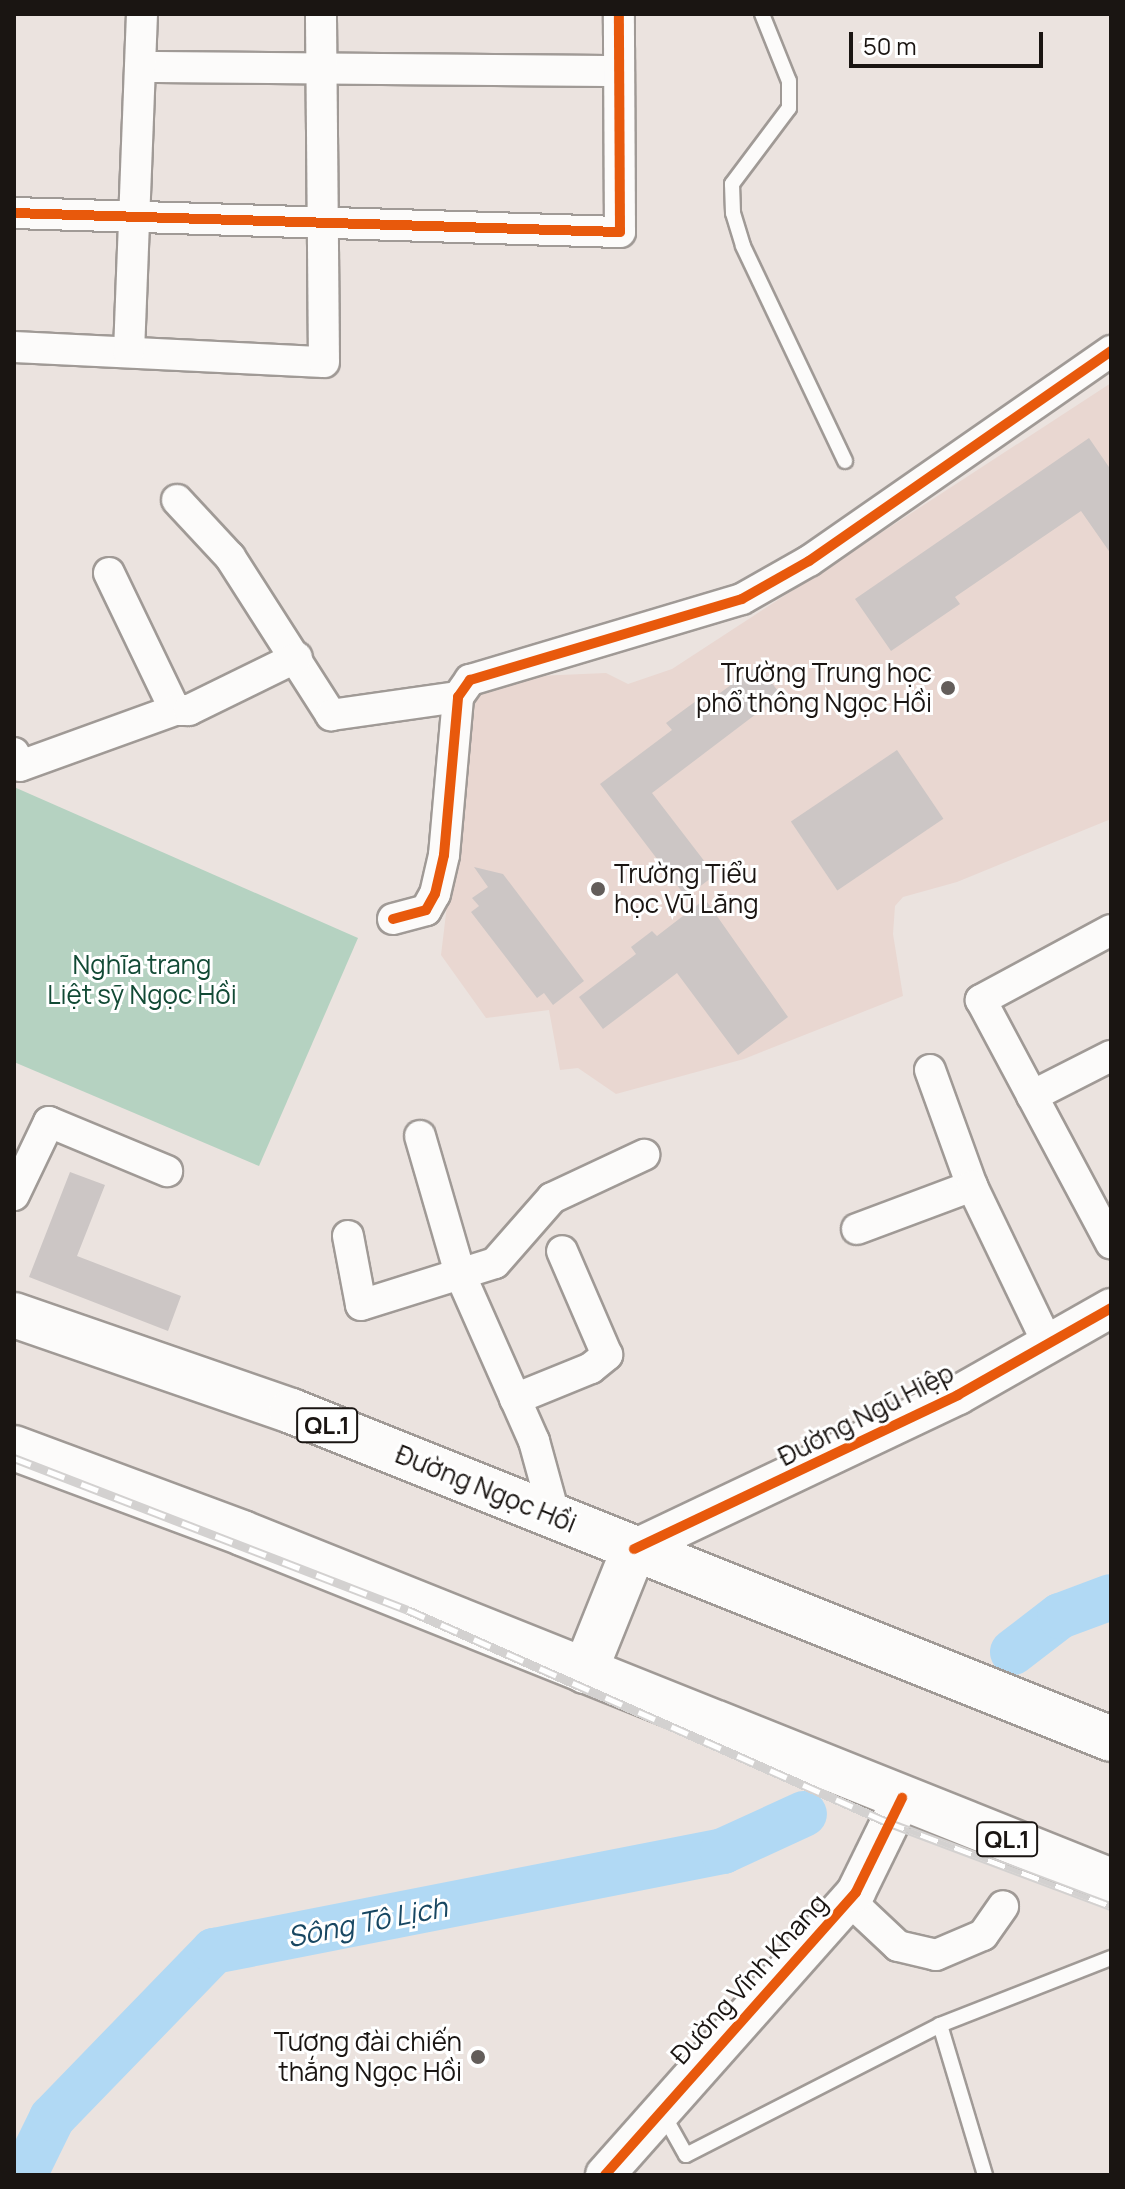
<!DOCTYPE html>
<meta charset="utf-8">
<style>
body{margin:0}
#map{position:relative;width:1125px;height:2189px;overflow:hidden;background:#ebe3df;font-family:Manrope,sans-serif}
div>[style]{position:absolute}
.education>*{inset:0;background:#e9d7d1}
.green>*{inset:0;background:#b5d2c1}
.river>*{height:46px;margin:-23px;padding:0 23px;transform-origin:23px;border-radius:23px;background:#b1d9f4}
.building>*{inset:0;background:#ccc6c5;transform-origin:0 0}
.roads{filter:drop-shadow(2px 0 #a09a96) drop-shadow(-2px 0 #a09a96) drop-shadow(0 2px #a09a96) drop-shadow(0 -2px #a09a96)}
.service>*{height:14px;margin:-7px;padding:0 7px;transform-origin:7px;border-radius:7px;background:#fcfbfa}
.minor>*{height:30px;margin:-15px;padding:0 15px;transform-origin:15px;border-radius:15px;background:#fcfbfa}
.tertiary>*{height:38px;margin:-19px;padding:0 19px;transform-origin:19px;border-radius:19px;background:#fcfbfa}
.trunk>*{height:44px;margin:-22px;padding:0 22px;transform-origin:22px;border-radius:22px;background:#fcfbfa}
.rail>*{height:9px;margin-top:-4.5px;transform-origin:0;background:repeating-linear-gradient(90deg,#fff 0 18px,#d3d1d0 0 36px);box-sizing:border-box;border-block:2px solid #d3d1d0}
.cycleway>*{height:10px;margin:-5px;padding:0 5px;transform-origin:5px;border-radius:5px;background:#e8590c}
.dots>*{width:22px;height:22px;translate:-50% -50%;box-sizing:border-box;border:4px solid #fff;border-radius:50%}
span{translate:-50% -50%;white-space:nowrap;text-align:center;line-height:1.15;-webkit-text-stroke:6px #fff;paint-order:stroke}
.shield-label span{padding:2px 6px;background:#fff;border:2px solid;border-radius:6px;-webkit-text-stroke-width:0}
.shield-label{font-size:24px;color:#1a1512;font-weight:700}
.poi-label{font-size:26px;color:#1a1512}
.right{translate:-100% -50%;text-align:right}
.left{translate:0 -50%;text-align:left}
.park-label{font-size:26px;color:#124a35}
.street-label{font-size:26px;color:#1a1512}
.water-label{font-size:28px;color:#184762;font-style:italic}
.frame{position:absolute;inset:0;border:16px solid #1a1512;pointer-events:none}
.scale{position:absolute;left:849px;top:32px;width:194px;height:36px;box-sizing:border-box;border:4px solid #1a1512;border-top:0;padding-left:10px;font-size:24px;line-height:28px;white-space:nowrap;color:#1a1512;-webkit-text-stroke:6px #fff;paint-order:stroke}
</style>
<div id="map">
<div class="education">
<i style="clip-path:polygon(1111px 383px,1111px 819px,957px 882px,903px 897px,895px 906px,893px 934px,903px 996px,744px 1059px,616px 1094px,578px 1068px,560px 1070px,549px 1010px,486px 1018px,441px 955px,471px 706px,491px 678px,606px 673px,628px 684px,672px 669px)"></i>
</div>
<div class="green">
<i style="clip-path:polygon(14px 787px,358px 938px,259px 1166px,14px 1062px)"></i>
</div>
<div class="river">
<i style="left:1013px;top:1652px;width:59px;rotate:-37.5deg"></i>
<i style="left:1060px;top:1616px;width:54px;rotate:-20.4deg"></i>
<i style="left:24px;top:2175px;width:64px;rotate:-63.8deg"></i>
<i style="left:52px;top:2118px;width:233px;rotate:-45.9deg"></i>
<i style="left:214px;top:1951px;width:519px;rotate:-11.11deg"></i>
<i style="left:723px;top:1851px;width:89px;rotate:-24.6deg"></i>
</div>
<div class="building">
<i style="clip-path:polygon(1089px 438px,1111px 470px,1111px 554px,1081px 511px,955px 597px,960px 604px,891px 651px,855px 599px)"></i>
<i style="clip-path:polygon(758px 665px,781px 695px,652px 793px,715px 875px,686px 897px,600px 784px,672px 730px,666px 723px,696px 701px,701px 707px)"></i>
<i style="left:897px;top:750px;width:83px;height:128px;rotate:56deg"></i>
<i style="clip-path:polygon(474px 867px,503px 874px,584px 981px,553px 1005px,544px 993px,537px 998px,471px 912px,479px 906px,472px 898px,488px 887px)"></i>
<i style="clip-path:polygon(705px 899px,788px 1017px,738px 1055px,677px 973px,603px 1029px,579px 997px,636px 954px,631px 947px,652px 931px,657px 936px)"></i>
<i style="clip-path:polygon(70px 1172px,105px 1185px,77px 1256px,181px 1296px,168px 1331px,29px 1277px)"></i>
</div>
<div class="roads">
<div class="service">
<i style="left:762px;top:14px;width:72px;rotate:68.1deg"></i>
<i style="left:789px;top:81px;width:27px;rotate:90deg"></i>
<i style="left:789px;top:108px;width:95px;rotate:126.9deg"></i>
<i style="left:732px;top:184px;width:29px;rotate:88deg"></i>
<i style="left:733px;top:213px;width:34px;rotate:73deg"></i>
<i style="left:743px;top:246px;width:238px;rotate:64.6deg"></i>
<i style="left:940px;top:2025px;width:157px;rotate:73.3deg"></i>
<i style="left:663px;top:2114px;width:47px;rotate:60.7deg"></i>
<i style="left:686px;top:2155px;width:285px;rotate:-27.1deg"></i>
<i style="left:940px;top:2025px;width:184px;rotate:-21.4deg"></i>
</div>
<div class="minor">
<i style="left:144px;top:67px;width:475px;rotate:0.5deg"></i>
<i style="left:14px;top:213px;width:606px;rotate:1.8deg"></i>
<i style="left:620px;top:232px;width:218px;rotate:-90.3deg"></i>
<i style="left:14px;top:347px;width:310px;rotate:2.8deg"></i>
<i style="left:324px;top:362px;width:348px;rotate:-90.5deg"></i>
<i style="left:129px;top:352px;width:338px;rotate:-87.8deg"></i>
<i style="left:177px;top:500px;width:78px;rotate:47.1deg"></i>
<i style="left:230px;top:557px;width:188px;rotate:57.4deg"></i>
<i style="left:331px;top:715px;width:128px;rotate:-8.1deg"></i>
<i style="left:109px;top:573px;width:152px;rotate:64.3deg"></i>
<i style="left:14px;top:753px;width:14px;rotate:65deg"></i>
<i style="left:20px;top:766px;width:165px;rotate:-19.9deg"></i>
<i style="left:175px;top:710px;width:14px"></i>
<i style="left:189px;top:710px;width:120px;rotate:-26.1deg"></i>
<i style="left:393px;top:919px;width:34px;rotate:-15deg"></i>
<i style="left:426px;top:910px;width:18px;rotate:-61deg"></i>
<i style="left:435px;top:894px;width:40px;rotate:-77deg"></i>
<i style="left:444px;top:855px;width:159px;rotate:-84.9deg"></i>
<i style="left:458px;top:697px;width:21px;rotate:-55deg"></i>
<i style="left:470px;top:680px;width:284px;rotate:-16.6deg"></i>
<i style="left:742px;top:599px;width:77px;rotate:-29.6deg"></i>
<i style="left:809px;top:561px;width:368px;rotate:-34.8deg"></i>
<i style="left:1111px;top:930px;width:148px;rotate:151.7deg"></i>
<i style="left:981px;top:1000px;width:276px;rotate:61.9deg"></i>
<i style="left:930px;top:1070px;width:123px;rotate:70.1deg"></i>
<i style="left:1032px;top:1096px;width:89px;rotate:-26.9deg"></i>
<i style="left:420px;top:1136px;width:144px;rotate:73.8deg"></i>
<i style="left:460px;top:1274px;width:183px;rotate:66.1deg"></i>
<i style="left:534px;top:1441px;width:79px;rotate:74.6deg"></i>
<i style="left:14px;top:1195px;width:81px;rotate:-64.4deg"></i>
<i style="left:49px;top:1122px;width:128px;rotate:22.6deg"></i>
<i style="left:857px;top:1229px;width:123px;rotate:-20.5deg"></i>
<i style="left:972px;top:1186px;width:175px;rotate:64.3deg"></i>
<i style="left:348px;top:1236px;width:70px;rotate:79.3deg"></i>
<i style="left:361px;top:1305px;width:140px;rotate:-17.4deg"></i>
<i style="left:495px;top:1263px;width:86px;rotate:-48.8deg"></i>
<i style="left:552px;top:1198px;width:102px;rotate:-25.1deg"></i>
<i style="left:515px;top:1399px;width:82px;rotate:-22.2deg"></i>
<i style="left:591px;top:1368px;width:21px;rotate:-39deg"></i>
<i style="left:607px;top:1355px;width:113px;rotate:-113.4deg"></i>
<i style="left:849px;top:1900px;width:67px;rotate:43.2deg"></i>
<i style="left:898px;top:1946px;width:39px;rotate:13deg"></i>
<i style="left:936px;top:1955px;width:51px;rotate:-23.1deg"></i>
<i style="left:983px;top:1935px;width:35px;rotate:-55deg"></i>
</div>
<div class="tertiary">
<i style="left:634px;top:1549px;width:359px;rotate:-25.4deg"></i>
<i style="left:958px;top:1395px;width:176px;rotate:-29.6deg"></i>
<i style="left:605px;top:2175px;width:378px;rotate:-48.4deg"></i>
<i style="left:856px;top:1892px;width:105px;rotate:-63.9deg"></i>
</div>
<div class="trunk">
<i style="left:14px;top:1315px;width:293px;rotate:19.1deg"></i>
<i style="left:291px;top:1411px;width:883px;rotate:21.8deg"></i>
<i style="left:14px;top:1448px;width:243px;rotate:20.4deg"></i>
<i style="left:242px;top:1533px;width:936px;rotate:21.82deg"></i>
<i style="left:585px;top:1671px;width:131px;rotate:-68.1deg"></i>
</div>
</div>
<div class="rail">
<i style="left:14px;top:1458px;width:422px;rotate:21.1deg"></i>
<i style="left:408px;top:1610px;width:524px;rotate:23.87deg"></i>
<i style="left:887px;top:1822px;width:239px;rotate:20.6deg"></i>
</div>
<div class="cycleway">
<i style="left:14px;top:213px;width:606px;rotate:1.8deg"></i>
<i style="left:620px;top:232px;width:218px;rotate:-90.3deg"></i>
<i style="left:393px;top:919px;width:34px;rotate:-15deg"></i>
<i style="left:426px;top:910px;width:18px;rotate:-61deg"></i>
<i style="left:435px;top:894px;width:40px;rotate:-77deg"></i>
<i style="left:444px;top:855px;width:159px;rotate:-84.9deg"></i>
<i style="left:458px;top:697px;width:21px;rotate:-55deg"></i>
<i style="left:470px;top:680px;width:284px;rotate:-16.6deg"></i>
<i style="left:742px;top:599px;width:77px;rotate:-29.6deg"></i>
<i style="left:809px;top:561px;width:368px;rotate:-34.8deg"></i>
<i style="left:634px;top:1549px;width:359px;rotate:-25.4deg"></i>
<i style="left:958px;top:1395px;width:176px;rotate:-29.6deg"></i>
<i style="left:605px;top:2175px;width:378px;rotate:-48.4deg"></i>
<i style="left:856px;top:1892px;width:105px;rotate:-63.9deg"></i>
</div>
<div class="dots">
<i style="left:948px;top:688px;background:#635d5a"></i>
<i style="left:598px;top:889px;background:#635d5a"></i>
<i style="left:478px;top:2057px;background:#635d5a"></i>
</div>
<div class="shield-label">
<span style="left:327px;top:1425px">QL.1</span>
<span style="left:1007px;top:1839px">QL.1</span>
</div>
<div class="poi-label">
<span class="right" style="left:932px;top:688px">Trường Trung học<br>phổ thông Ngọc Hồi</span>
<span class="left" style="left:614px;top:889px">Trường Tiểu<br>học Vũ Lăng</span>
<span class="right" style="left:462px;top:2057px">Tượng đài chiến<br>thắng Ngọc Hồi</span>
</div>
<div class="park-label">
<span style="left:142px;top:980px">Nghĩa trang<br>Liệt sỹ Ngọc Hồi</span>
</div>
<div class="street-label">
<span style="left:866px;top:1415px;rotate:-27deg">Đường Ngũ Hiệp</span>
<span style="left:486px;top:1489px;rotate:22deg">Đường Ngọc Hồi</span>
<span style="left:749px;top:1979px;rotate:-48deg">Đường Vĩnh Khang</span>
</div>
<div class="water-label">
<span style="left:367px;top:1921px;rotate:-11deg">Sông Tô Lịch</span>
</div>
<div class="frame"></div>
<div class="scale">50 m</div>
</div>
